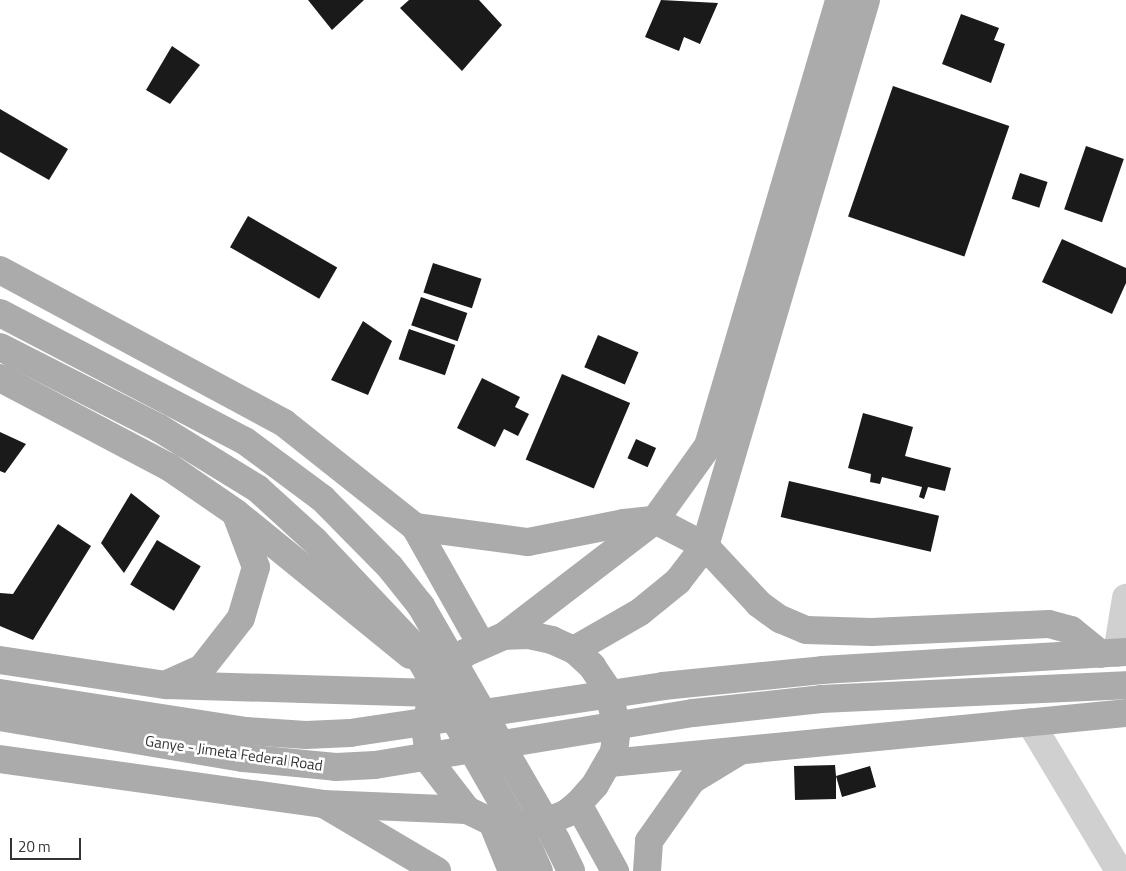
<!DOCTYPE html>
<style>
body{margin:0}
#map{position:relative;width:1126px;height:871px;overflow:hidden;background:#fff;font-family:"Titillium Web",sans-serif}
div>[style]{position:absolute}
.building>*{inset:0;background:#1a1a1a;transform-origin:0 0}
.minor>*{height:28px;margin:-14px;padding:0 14px;transform-origin:14px;border-radius:14px;background:#d0d0d0}
.major>*{height:28px;margin:-14px;padding:0 14px;transform-origin:14px;border-radius:14px;background:#ababab}
.major-bridge>*{height:28px;margin:-14px;padding:0 14px;transform-origin:14px;border-radius:14px;background:#ababab}
span{translate:-50% -50%;white-space:nowrap;text-align:center;line-height:1.15;-webkit-text-stroke:5px #fff;paint-order:stroke}
.street-label{font-size:15px;color:#333}
.scale{position:absolute;left:10px;top:838px;width:71px;height:22px;box-sizing:border-box;border:2px solid #333;border-top:0;padding-left:6px;font-size:15px;line-height:18px;white-space:nowrap;color:#333;-webkit-text-stroke:4px #fff;paint-order:stroke}
</style>
<div id="map">
<div class="building">
<i style="clip-path:polygon(308px 0,364px 0,332px 30px)"></i>
<i style="clip-path:polygon(409px 0,479px 0,502px 25px,462px 71px,400px 8px)"></i>
<i style="clip-path:polygon(661px 0,718px 3px,700px 44px,684px 37px,679px 51px,645px 37px)"></i>
<i style="clip-path:polygon(961px 14px,999px 28px,994px 40px,1005px 44px,991px 83px,942px 64px)"></i>
<i style="clip-path:polygon(172px 46px,200px 65px,170px 104px,146px 90px)"></i>
<i style="left:893px;top:86px;width:123px;height:138px;rotate:19deg"></i>
<i style="clip-path:polygon(0 109px,68px 149px,49px 180px,0 152px)"></i>
<i style="left:1086px;top:146px;width:40px;height:67px;rotate:19deg"></i>
<i style="left:1020px;top:173px;width:29px;height:27px;rotate:18deg"></i>
<i style="left:248px;top:216px;width:103px;height:36px;rotate:30deg"></i>
<i style="clip-path:polygon(1062px 239px,1126px 268px,1126px 283px,1112px 314px,1042px 282px)"></i>
<i style="left:433px;top:263px;width:51px;height:31px;rotate:18deg"></i>
<i style="left:421px;top:297px;width:49px;height:30px;rotate:19deg"></i>
<i style="clip-path:polygon(363px 321px,392px 341px,368px 395px,331px 380px)"></i>
<i style="left:409px;top:329px;width:49px;height:32px;rotate:19deg"></i>
<i style="left:598px;top:335px;width:44px;height:35px;rotate:23deg"></i>
<i style="left:562px;top:374px;width:74px;height:93px;rotate:23deg"></i>
<i style="clip-path:polygon(482px 378px,520px 397px,515px 407px,529px 414px,518px 436px,504px 429px,495px 447px,457px 428px)"></i>
<i style="clip-path:polygon(863px 413px,913px 427px,905px 456px,951px 468px,945px 491px,928px 487px,924px 499px,919px 497px,922px 487px,882px 477px,880px 484px,870px 482px,871px 474px,848px 468px)"></i>
<i style="clip-path:polygon(0 432px,26px 444px,5px 473px,0 471px)"></i>
<i style="left:636px;top:439px;width:22px;height:21px;rotate:24deg"></i>
<i style="left:789px;top:481px;width:154px;height:37px;rotate:13deg"></i>
<i style="clip-path:polygon(131px 493px,160px 516px,124px 573px,101px 543px)"></i>
<i style="clip-path:polygon(58px 524px,91px 546px,33px 640px,0 626px,0 593px,13px 594px)"></i>
<i style="left:157px;top:540px;width:51px;height:52px;rotate:31deg"></i>
<i style="clip-path:polygon(835px 765px,836px 776px,870px 766px,876px 787px,842px 797px,836px 776px,836px 799px,795px 800px,794px 766px)"></i>
</div>
<div class="minor">
<i style="left:1117px;top:653px;width:56px;rotate:-80.7deg"></i>
<i style="left:1030px;top:722px;width:174px;rotate:59.1deg"></i>
</div>
<div class="major">
<i style="left:0;top:270px;width:323px;rotate:28.3deg"></i>
<i style="left:284px;top:423px;width:167px;rotate:38.4deg"></i>
<i style="left:415px;top:527px;width:134px;rotate:60.6deg"></i>
<i style="left:0;top:378px;width:191px;rotate:27.8deg"></i>
<i style="left:169px;top:467px;width:81px;rotate:34.5deg"></i>
<i style="left:236px;top:513px;width:225px;rotate:39.2deg"></i>
<i style="left:415px;top:527px;width:114px;rotate:7.6deg"></i>
<i style="left:528px;top:542px;width:98px;rotate:-11.2deg"></i>
<i style="left:624px;top:523px;width:31px;rotate:-6deg"></i>
<i style="left:655px;top:520px;width:56px;rotate:27.5deg"></i>
<i style="left:705px;top:546px;width:79px;rotate:47deg"></i>
<i style="left:759px;top:604px;width:26px;rotate:36deg"></i>
<i style="left:780px;top:619px;width:28px;rotate:23deg"></i>
<i style="left:806px;top:630px;width:66px;rotate:1.7deg"></i>
<i style="left:872px;top:632px;width:177px;rotate:-2.6deg"></i>
<i style="left:1049px;top:624px;width:23px;rotate:15deg"></i>
<i style="left:1071px;top:630px;width:38px;rotate:39deg"></i>
<i style="left:504px;top:636px;width:190px;rotate:-37.5deg"></i>
<i style="left:655px;top:520px;width:91px;rotate:-54.4deg"></i>
<i style="left:708px;top:446px;width:465px;rotate:-73.6deg"></i>
<i style="left:574px;top:650px;width:76px;rotate:-29.9deg"></i>
<i style="left:640px;top:612px;width:49px;rotate:-39.2deg"></i>
<i style="left:678px;top:581px;width:44px;rotate:-52.4deg"></i>
<i style="left:705px;top:546px;width:569px;rotate:-73.57deg"></i>
<i style="left:0;top:660px;width:168px;rotate:8.6deg"></i>
<i style="left:166px;top:685px;width:267px;rotate:1.7deg"></i>
<i style="left:169px;top:683px;width:36px;rotate:-24deg"></i>
<i style="left:202px;top:668px;width:63px;rotate:-52deg"></i>
<i style="left:241px;top:618px;width:53px;rotate:-73.6deg"></i>
<i style="left:256px;top:567px;width:57px;rotate:-110.7deg"></i>
<i style="left:663px;top:686px;width:160px;rotate:-5.7deg"></i>
<i style="left:822px;top:670px;width:305px;rotate:-3.4deg"></i>
<i style="left:693px;top:713px;width:129px;rotate:-6.2deg"></i>
<i style="left:821px;top:699px;width:305px;rotate:-2.6deg"></i>
<i style="left:0;top:759px;width:326px;rotate:7.9deg"></i>
<i style="left:323px;top:804px;width:144px;rotate:2.4deg"></i>
<i style="left:467px;top:810px;width:28px;rotate:26deg"></i>
<i style="left:492px;top:822px;width:26px;rotate:9deg"></i>
<i style="left:518px;top:826px;width:26px;rotate:-7deg"></i>
<i style="left:544px;top:823px;width:25px;rotate:-23deg"></i>
<i style="left:567px;top:813px;width:14px;rotate:-39deg"></i>
<i style="left:578px;top:804px;width:25px;rotate:-48deg"></i>
<i style="left:595px;top:785px;width:38px;rotate:-60deg"></i>
<i style="left:614px;top:752px;width:24px;rotate:-83deg"></i>
<i style="left:617px;top:728px;width:39px;rotate:-103deg"></i>
<i style="left:608px;top:690px;width:29px;rotate:-124deg"></i>
<i style="left:592px;top:666px;width:24px;rotate:-138deg"></i>
<i style="left:574px;top:650px;width:24px;rotate:-156deg"></i>
<i style="left:552px;top:640px;width:24px;rotate:-168deg"></i>
<i style="left:529px;top:635px;width:25px;rotate:178deg"></i>
<i style="left:504px;top:636px;width:43px;rotate:156.4deg"></i>
<i style="left:465px;top:653px;width:36px;rotate:134deg"></i>
<i style="left:440px;top:679px;width:16px;rotate:117deg"></i>
<i style="left:433px;top:693px;width:35px;rotate:103deg"></i>
<i style="left:425px;top:727px;width:35px;rotate:82deg"></i>
<i style="left:430px;top:762px;width:61px;rotate:52.4deg"></i>
<i style="left:610px;top:763px;width:518px;rotate:-5.53deg"></i>
<i style="left:578px;top:804px;width:77px;rotate:61.1deg"></i>
<i style="left:327px;top:806px;width:128px;rotate:30.6deg"></i>
<i style="left:492px;top:822px;width:53px;rotate:67.8deg"></i>
<i style="left:557px;top:842px;width:32px;rotate:64deg"></i>
<i style="left:530px;top:851px;width:22px;rotate:66deg"></i>
<i style="left:647px;top:871px;width:30px;rotate:-86deg"></i>
<i style="left:649px;top:841px;width:75px;rotate:-54.8deg"></i>
<i style="left:692px;top:780px;width:54px;rotate:-31.3deg"></i>
</div>
<div class="major-bridge">
<i style="left:0;top:313px;width:276px;rotate:27.6deg"></i>
<i style="left:245px;top:441px;width:97px;rotate:36.6deg"></i>
<i style="left:323px;top:499px;width:95px;rotate:45.4deg"></i>
<i style="left:390px;top:567px;width:50px;rotate:51.5deg"></i>
<i style="left:421px;top:606px;width:272px;rotate:60deg"></i>
<i style="left:0;top:347px;width:178px;rotate:27deg"></i>
<i style="left:159px;top:428px;width:116px;rotate:31.6deg"></i>
<i style="left:258px;top:489px;width:77px;rotate:42.4deg"></i>
<i style="left:315px;top:541px;width:140px;rotate:46.7deg"></i>
<i style="left:411px;top:643px;width:240px;rotate:60.2deg"></i>
<i style="left:0;top:693px;width:249px;rotate:8.8deg"></i>
<i style="left:246px;top:731px;width:60px;rotate:3.8deg"></i>
<i style="left:306px;top:735px;width:44px;rotate:-2.6deg"></i>
<i style="left:350px;top:733px;width:317px;rotate:-8.5deg"></i>
<i style="left:0;top:717px;width:246px;rotate:9.6deg"></i>
<i style="left:243px;top:758px;width:93px;rotate:5.5deg"></i>
<i style="left:336px;top:767px;width:39px;rotate:-3deg"></i>
<i style="left:375px;top:765px;width:322px;rotate:-9.3deg"></i>
</div>
<div class="street-label">
<span style="left:234px;top:753px;rotate:8deg">Ganye - Jimeta Federal Road</span>
</div>
<div class="scale">20 m</div>
</div>
